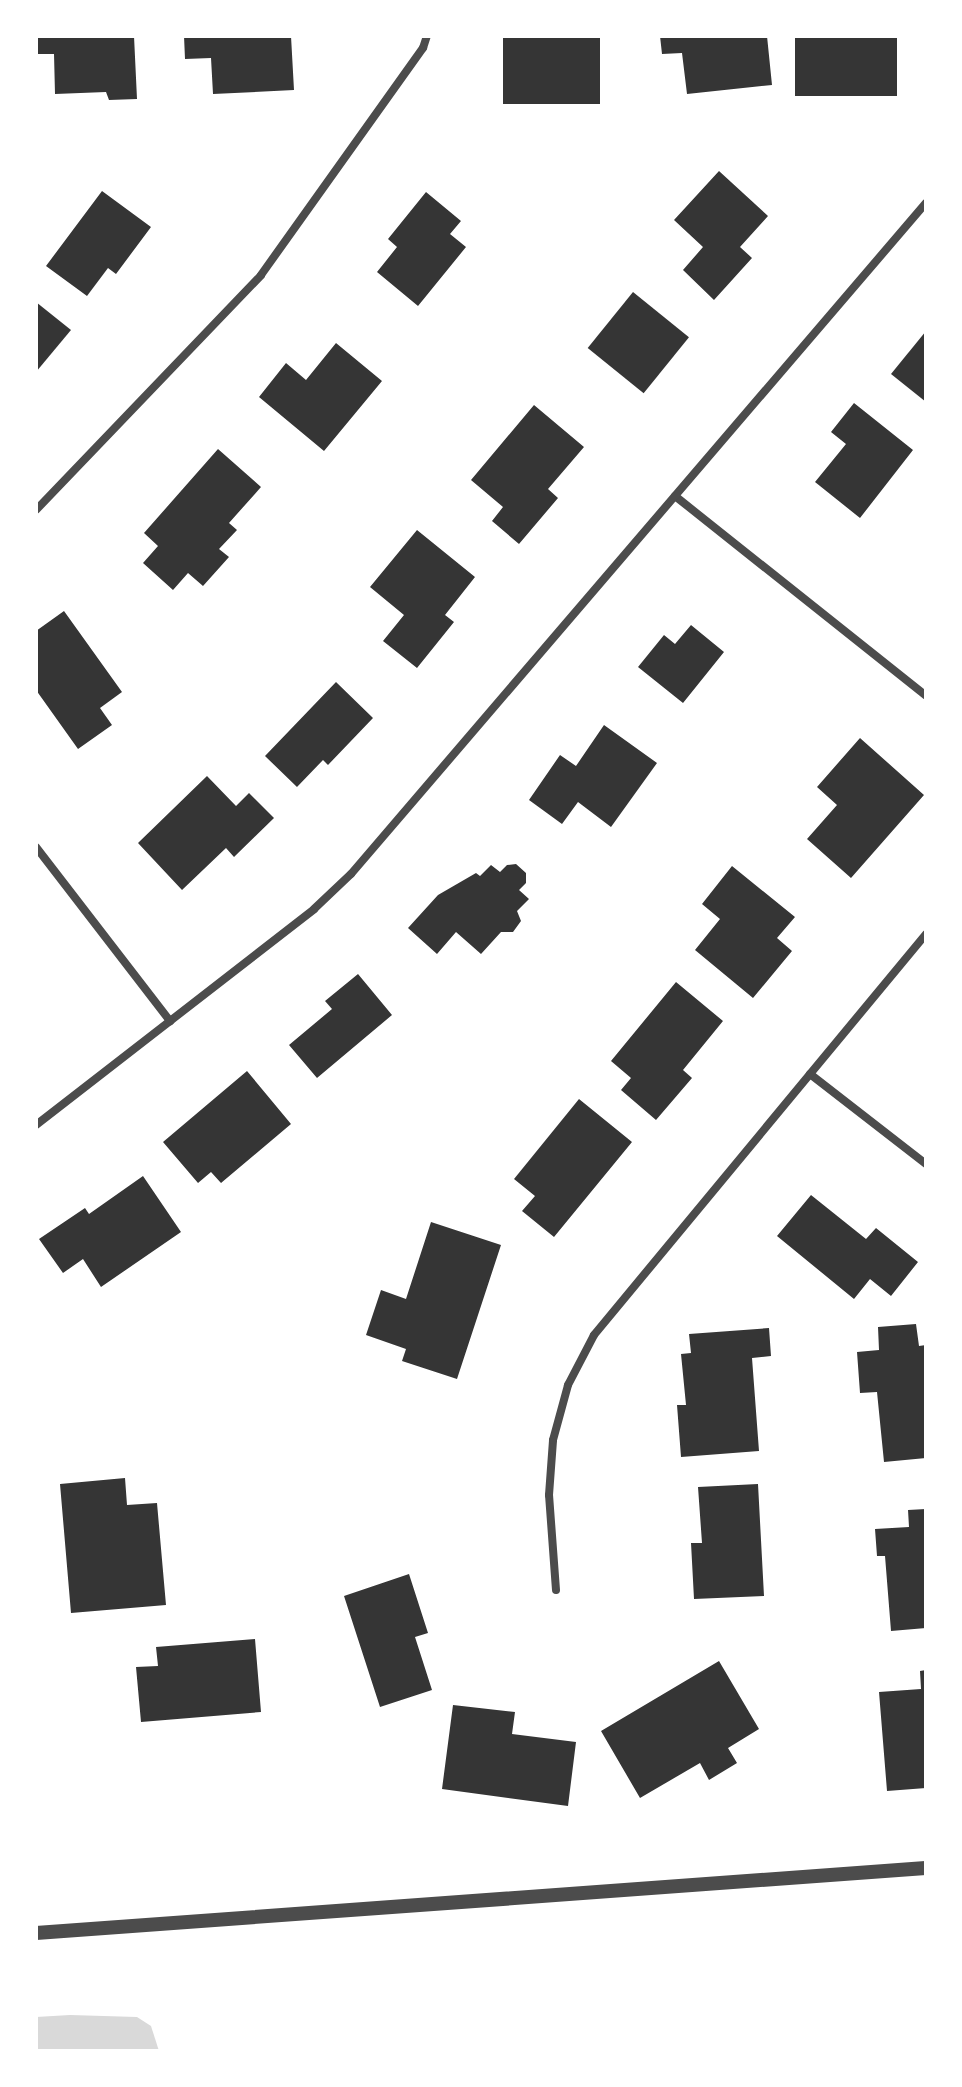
<!DOCTYPE html>
<style>
body{margin:0}
#map{position:relative;width:962px;height:2087px;overflow:hidden;background:#fff;font-family:"Exo 2",sans-serif}
div>[style]{position:absolute}
.water>*{inset:0;background:#d9d9d9}
.building>*{inset:0;background:#353535;transform-origin:0 0}
.minor>*{height:8px;margin:-4px;padding:0 4px;transform-origin:4px;border-radius:4px;background:#4c4c4c}
.tertiary>*{height:14px;margin:-7px;padding:0 7px;transform-origin:7px;border-radius:7px;background:#4c4c4c}
span{translate:-50% -50%;white-space:nowrap;text-align:center;line-height:1.15;-webkit-text-stroke:8px #fff;paint-order:stroke}
.frame{position:absolute;inset:0;border:38px solid #fff;pointer-events:none}
</style>
<div id="map">
<div class="water">
<i style="clip-path:polygon(70px 2015px,137px 2017px,151px 2026px,159px 2051px,36px 2051px,36px 2017px)"></i>
</div>
<div class="building">
<i style="clip-path:polygon(37px 36px,134px 36px,137px 99px,109px 100px,106px 92px,55px 94px,54px 54px,37px 54px)"></i>
<i style="clip-path:polygon(184px 36px,291px 36px,294px 90px,213px 94px,211px 58px,185px 59px)"></i>
<i style="left:503px;top:36px;width:97px;height:68px"></i>
<i style="clip-path:polygon(660px 36px,767px 36px,772px 85px,687px 94px,682px 53px,662px 54px)"></i>
<i style="left:795px;top:36px;width:102px;height:60px"></i>
<i style="clip-path:polygon(719px 171px,768px 216px,740px 247px,752px 258px,714px 300px,683px 270px,703px 247px,674px 220px)"></i>
<i style="clip-path:polygon(102px 191px,151px 227px,116px 274px,108px 268px,87px 296px,46px 266px)"></i>
<i style="clip-path:polygon(426px 192px,461px 221px,450px 234px,466px 247px,418px 306px,377px 272px,397px 247px,388px 239px)"></i>
<i style="left:633px;top:292px;width:72px;height:72px;rotate:39deg"></i>
<i style="clip-path:polygon(36px 302px,71px 330px,36px 372px)"></i>
<i style="clip-path:polygon(926px 331px,926px 402px,891px 374px)"></i>
<i style="clip-path:polygon(336px 343px,382px 381px,324px 451px,259px 397px,286px 363px,306px 380px)"></i>
<i style="clip-path:polygon(854px 403px,913px 450px,860px 518px,815px 482px,846px 444px,831px 432px)"></i>
<i style="clip-path:polygon(534px 405px,584px 447px,548px 489px,558px 498px,519px 544px,492px 521px,503px 507px,471px 480px)"></i>
<i style="clip-path:polygon(218px 449px,261px 487px,229px 523px,237px 530px,219px 549px,229px 557px,203px 586px,188px 573px,173px 590px,143px 563px,158px 546px,144px 533px)"></i>
<i style="clip-path:polygon(417px 530px,475px 577px,445px 615px,454px 622px,417px 668px,383px 641px,404px 615px,370px 587px)"></i>
<i style="clip-path:polygon(64px 611px,122px 692px,100px 708px,112px 725px,78px 749px,36px 690px,36px 631px)"></i>
<i style="clip-path:polygon(691px 625px,724px 652px,683px 703px,638px 667px,664px 635px,675px 644px)"></i>
<i style="clip-path:polygon(336px 682px,373px 718px,328px 765px,323px 760px,297px 787px,265px 756px)"></i>
<i style="clip-path:polygon(604px 725px,657px 763px,611px 827px,578px 802px,562px 824px,529px 800px,560px 755px,576px 766px)"></i>
<i style="clip-path:polygon(860px 738px,924px 795px,851px 878px,807px 839px,837px 805px,817px 787px)"></i>
<i style="clip-path:polygon(207px 776px,236px 806px,249px 793px,274px 818px,234px 857px,226px 848px,182px 890px,138px 843px)"></i>
<i style="clip-path:polygon(516px 864px,526px 873px,526px 883px,519px 890px,529px 899px,517px 911px,521px 921px,513px 932px,501px 932px,481px 954px,456px 932px,437px 954px,408px 928px,438px 895px,476px 873px,480px 876px,491px 865px,500px 872px,507px 865px)"></i>
<i style="clip-path:polygon(732px 866px,795px 917px,777px 938px,792px 951px,753px 998px,695px 950px,720px 919px,702px 904px)"></i>
<i style="clip-path:polygon(358px 974px,392px 1015px,317px 1078px,289px 1045px,332px 1009px,325px 1001px)"></i>
<i style="clip-path:polygon(676px 982px,723px 1021px,683px 1070px,692px 1078px,656px 1120px,621px 1090px,631px 1078px,611px 1061px)"></i>
<i style="clip-path:polygon(247px 1071px,291px 1124px,221px 1183px,211px 1172px,198px 1183px,163px 1142px)"></i>
<i style="clip-path:polygon(579px 1099px,632px 1142px,554px 1237px,522px 1211px,535px 1196px,514px 1179px)"></i>
<i style="clip-path:polygon(143px 1176px,181px 1232px,101px 1287px,83px 1259px,63px 1273px,39px 1239px,85px 1208px,89px 1214px)"></i>
<i style="clip-path:polygon(811px 1195px,866px 1239px,876px 1228px,918px 1262px,891px 1296px,870px 1279px,854px 1299px,777px 1236px)"></i>
<i style="clip-path:polygon(431px 1222px,501px 1245px,457px 1379px,402px 1361px,406px 1349px,366px 1335px,381px 1290px,406px 1299px)"></i>
<i style="clip-path:polygon(916px 1324px,919px 1346px,926px 1345px,926px 1458px,884px 1462px,877px 1392px,860px 1393px,857px 1352px,879px 1350px,878px 1327px)"></i>
<i style="clip-path:polygon(769px 1328px,771px 1356px,752px 1358px,759px 1451px,681px 1457px,677px 1405px,686px 1405px,681px 1354px,691px 1353px,689px 1334px)"></i>
<i style="clip-path:polygon(125px 1478px,127px 1505px,157px 1503px,166px 1605px,71px 1613px,60px 1484px)"></i>
<i style="clip-path:polygon(758px 1484px,764px 1596px,694px 1599px,691px 1543px,702px 1543px,698px 1487px)"></i>
<i style="clip-path:polygon(926px 1509px,926px 1628px,891px 1631px,885px 1556px,877px 1556px,875px 1529px,909px 1527px,908px 1510px)"></i>
<i style="clip-path:polygon(409px 1574px,428px 1633px,415px 1637px,432px 1690px,380px 1707px,344px 1596px)"></i>
<i style="clip-path:polygon(255px 1639px,261px 1712px,141px 1722px,136px 1667px,158px 1666px,156px 1647px)"></i>
<i style="clip-path:polygon(719px 1661px,759px 1729px,728px 1748px,737px 1763px,709px 1780px,700px 1763px,640px 1798px,601px 1731px)"></i>
<i style="clip-path:polygon(926px 1670px,926px 1788px,887px 1791px,879px 1692px,921px 1689px,920px 1671px)"></i>
<i style="clip-path:polygon(453px 1705px,515px 1712px,512px 1734px,576px 1742px,568px 1806px,442px 1789px)"></i>
</div>
<div class="minor">
<i style="left:675px;top:496px;width:321px;rotate:38.5deg"></i>
<i style="left:36px;top:510px;width:325px;rotate:-46.2deg"></i>
<i style="left:261px;top:275px;width:279px;rotate:-54.5deg"></i>
<i style="left:423px;top:48px;width:13px;rotate:-72deg"></i>
<i style="left:36px;top:847px;width:220px;rotate:52.4deg"></i>
<i style="left:810px;top:1074px;width:147px;rotate:37.8deg"></i>
<i style="left:36px;top:1125px;width:352px;rotate:-37.8deg"></i>
<i style="left:314px;top:909px;width:51px;rotate:-43.4deg"></i>
<i style="left:351px;top:874px;width:884px;rotate:-49.41deg"></i>
<i style="left:556px;top:1590px;width:95px;rotate:-94.2deg"></i>
<i style="left:549px;top:1495px;width:55px;rotate:-85.8deg"></i>
<i style="left:553px;top:1440px;width:57px;rotate:-74.7deg"></i>
<i style="left:568px;top:1385px;width:56px;rotate:-62.5deg"></i>
<i style="left:594px;top:1335px;width:521px;rotate:-50.38deg"></i>
</div>
<div class="tertiary">
<i style="left:36px;top:1933px;width:892px;rotate:-4.18deg"></i>
</div>
<div class="frame"></div>
</div>
